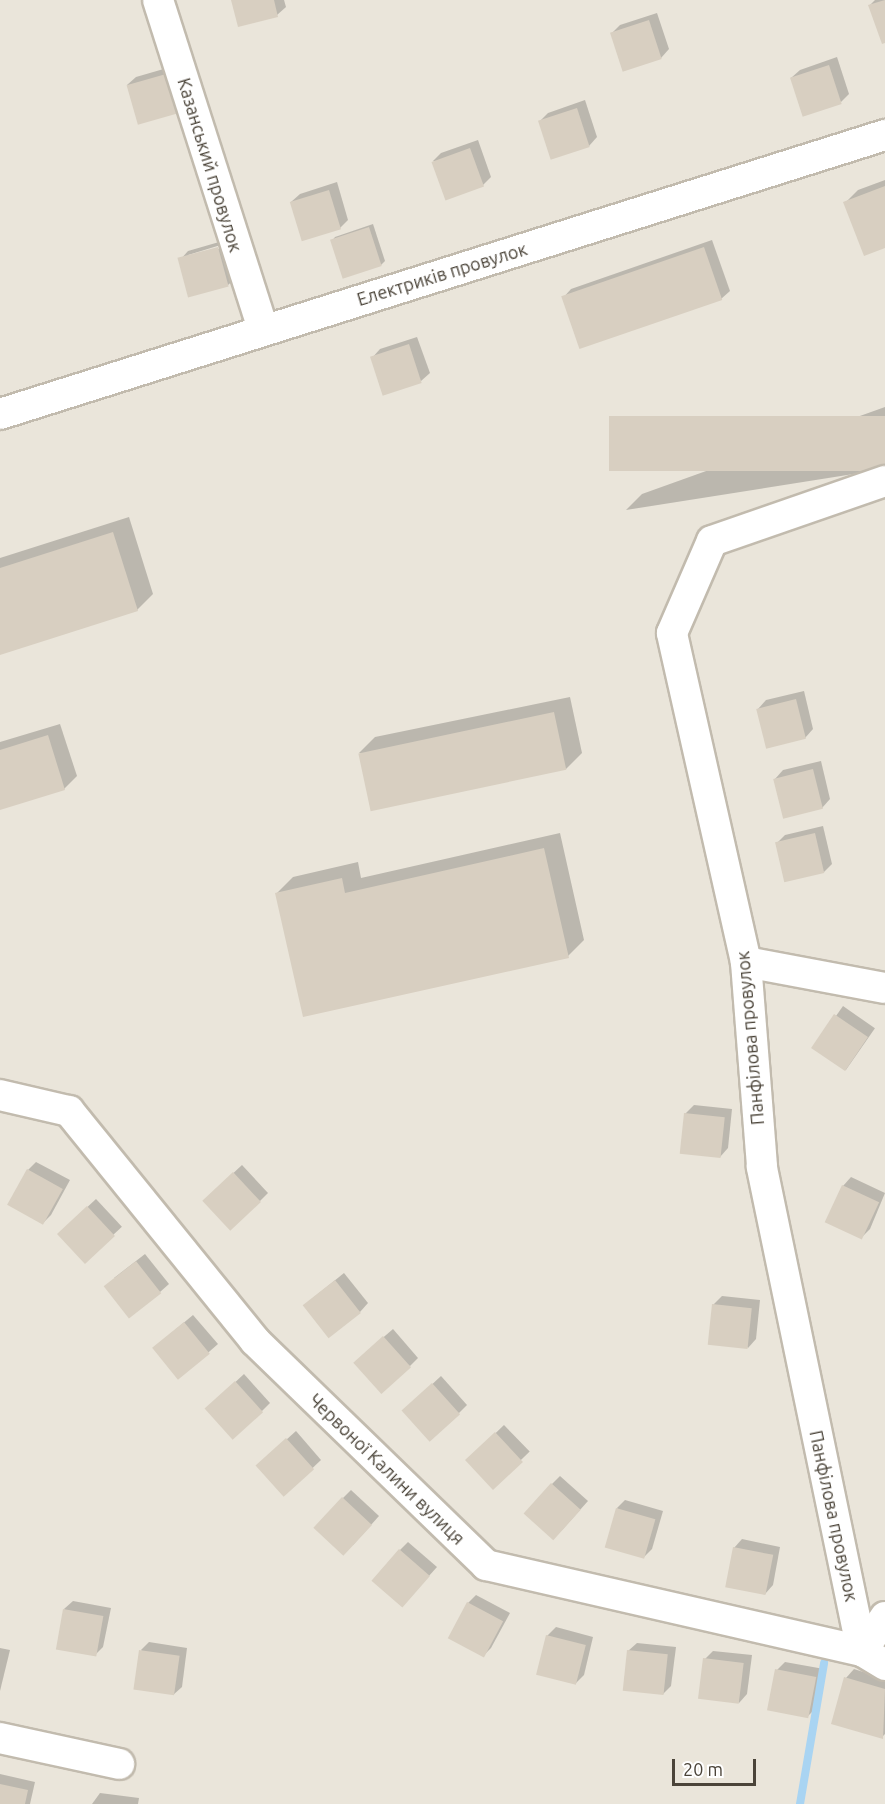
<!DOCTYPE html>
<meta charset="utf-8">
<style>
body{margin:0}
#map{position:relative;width:885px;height:1804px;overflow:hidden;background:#f6f3ec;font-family:Ubuntu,sans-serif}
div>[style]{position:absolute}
.residential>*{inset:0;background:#eae5da;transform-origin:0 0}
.shadow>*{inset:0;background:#0003;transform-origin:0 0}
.stream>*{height:8px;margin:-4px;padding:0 4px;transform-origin:4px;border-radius:4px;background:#a9d4f2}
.building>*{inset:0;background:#d8cfc1;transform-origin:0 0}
.roads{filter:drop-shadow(2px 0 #c2bbae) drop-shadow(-2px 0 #c2bbae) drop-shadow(0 2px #c2bbae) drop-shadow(0 -2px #c2bbae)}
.street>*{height:30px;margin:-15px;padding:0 15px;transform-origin:15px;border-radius:15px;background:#fff}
span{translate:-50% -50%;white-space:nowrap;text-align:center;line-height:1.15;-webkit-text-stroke:4.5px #fff;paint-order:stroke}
.street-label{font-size:18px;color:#4b4439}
.scale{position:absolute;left:672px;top:1759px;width:84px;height:27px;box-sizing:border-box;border:3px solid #4b4439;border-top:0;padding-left:8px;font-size:18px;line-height:21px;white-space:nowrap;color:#4b4439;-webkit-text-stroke:4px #fff;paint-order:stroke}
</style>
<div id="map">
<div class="residential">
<i style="left:0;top:0;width:885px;height:1804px"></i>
</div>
<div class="shadow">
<i style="clip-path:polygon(233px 0,284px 0,286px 7px,277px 15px)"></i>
<i style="clip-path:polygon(875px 0,885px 0,885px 41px,870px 5px)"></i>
<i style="clip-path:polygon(657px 13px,669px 49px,661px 58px,612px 33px,620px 25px)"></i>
<i style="clip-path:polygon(837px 57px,849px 94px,841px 102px,791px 78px,800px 70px)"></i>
<i style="clip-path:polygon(174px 66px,184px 104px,176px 112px,127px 85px,136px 77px)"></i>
<i style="clip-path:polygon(585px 100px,597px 137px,589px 146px,540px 121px,548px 113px)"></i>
<i style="clip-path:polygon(478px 140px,491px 177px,483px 185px,433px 161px,441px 153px)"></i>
<i style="clip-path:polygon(885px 180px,885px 247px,845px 203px,858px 190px)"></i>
<i style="clip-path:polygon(337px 182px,348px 220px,340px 228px,291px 202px,300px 194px)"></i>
<i style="clip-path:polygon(373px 224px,385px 261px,381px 265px,332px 241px,335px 237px)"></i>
<i style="clip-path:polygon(evenodd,226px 240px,237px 277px,228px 285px,180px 260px,188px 251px,226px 240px,224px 244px,225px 247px,188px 258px,188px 255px,224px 244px)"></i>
<i style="clip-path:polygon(712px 240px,730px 291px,721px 299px,563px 298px,571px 289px)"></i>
<i style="clip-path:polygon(417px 337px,430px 373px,421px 381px,372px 358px,380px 349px)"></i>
<i style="clip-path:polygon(885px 407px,885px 469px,626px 510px,642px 494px)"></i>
<i style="clip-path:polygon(129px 517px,153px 594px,137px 610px,0 654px,0 558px)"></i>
<i style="clip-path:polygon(804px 691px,813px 729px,805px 738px,758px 709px,766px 700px)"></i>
<i style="clip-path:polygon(570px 697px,582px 753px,566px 769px,359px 753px,375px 737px)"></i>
<i style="clip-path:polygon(60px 724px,77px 776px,64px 789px,0 809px,0 742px)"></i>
<i style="clip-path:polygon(821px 761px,830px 799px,822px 808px,775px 779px,783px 770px)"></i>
<i style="clip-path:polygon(823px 826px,832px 864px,824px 872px,777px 843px,785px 835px)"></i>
<i style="clip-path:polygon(560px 833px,584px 940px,568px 956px,277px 893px,293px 877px,358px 862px,361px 878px)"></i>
<i style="left:843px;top:1006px;width:39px;height:51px;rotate:35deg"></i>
<i style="clip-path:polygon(694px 1105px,732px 1109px,728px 1148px,720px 1157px,685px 1114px)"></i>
<i style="clip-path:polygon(36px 1162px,70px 1180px,51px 1215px,43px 1223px,28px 1170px)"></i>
<i style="clip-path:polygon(242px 1165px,268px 1193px,260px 1201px,213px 1192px)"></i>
<i style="clip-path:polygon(851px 1177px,885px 1193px,870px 1229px,861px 1238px,843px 1186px)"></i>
<i style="left:96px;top:1199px;width:38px;height:51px;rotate:47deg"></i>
<i style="clip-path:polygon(145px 1254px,169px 1284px,160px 1292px,114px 1278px)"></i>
<i style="clip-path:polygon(344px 1273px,368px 1303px,360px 1312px,313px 1298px)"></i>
<i style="clip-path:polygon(722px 1296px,760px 1300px,756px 1339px,748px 1348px,713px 1305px)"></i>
<i style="clip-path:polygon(193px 1315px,218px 1344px,179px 1378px,163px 1340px)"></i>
<i style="clip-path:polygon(393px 1329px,418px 1358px,410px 1366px,363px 1355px)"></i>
<i style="clip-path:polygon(244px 1374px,270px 1403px,262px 1411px,215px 1401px)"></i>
<i style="clip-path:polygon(441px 1376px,467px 1405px,459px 1413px,412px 1403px)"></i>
<i style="left:504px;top:1425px;width:37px;height:51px;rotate:46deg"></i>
<i style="clip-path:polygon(296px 1431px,321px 1460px,284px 1495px,266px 1458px)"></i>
<i style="clip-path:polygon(560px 1476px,588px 1501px,562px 1530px,552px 1484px)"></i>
<i style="clip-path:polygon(351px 1490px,379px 1516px,353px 1545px,343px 1498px)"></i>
<i style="clip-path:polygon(625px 1500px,663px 1511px,652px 1549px,644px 1557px,617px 1508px)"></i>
<i style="clip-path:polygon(742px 1539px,780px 1547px,773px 1585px,765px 1594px,734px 1548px)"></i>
<i style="clip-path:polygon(408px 1542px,437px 1567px,410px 1597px,400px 1550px)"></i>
<i style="clip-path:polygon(476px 1595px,510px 1613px,491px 1648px,483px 1656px,468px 1603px)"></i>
<i style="clip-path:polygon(73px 1601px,111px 1608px,103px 1647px,95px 1655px,64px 1609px)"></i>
<i style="clip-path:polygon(556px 1627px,593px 1637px,584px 1675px,575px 1684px,547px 1636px)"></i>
<i style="clip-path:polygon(149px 1642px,187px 1648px,182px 1687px,173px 1695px,141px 1650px)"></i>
<i style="clip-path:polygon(637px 1643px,676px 1647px,671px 1686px,663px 1694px,628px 1651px)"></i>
<i style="clip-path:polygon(0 1648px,10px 1650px,0 1691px)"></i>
<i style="clip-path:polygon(713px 1651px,752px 1655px,747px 1694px,739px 1703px,705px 1659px)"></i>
<i style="clip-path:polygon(785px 1662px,824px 1669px,816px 1708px,808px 1716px,777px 1670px)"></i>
<i style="clip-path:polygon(854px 1669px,885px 1679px,885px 1734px,882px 1737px,846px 1678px)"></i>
<i style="clip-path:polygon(0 1774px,35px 1782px,30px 1804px,0 1804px)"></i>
<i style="clip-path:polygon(100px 1793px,139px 1798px,138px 1804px,92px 1804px)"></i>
</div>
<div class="stream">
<i style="left:800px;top:1804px;width:143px;rotate:-80.3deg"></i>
</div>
<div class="building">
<i style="clip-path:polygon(231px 0,274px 0,278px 17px,238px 27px)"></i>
<i style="clip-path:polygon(885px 0,885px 43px,882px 44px,868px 5px)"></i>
<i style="left:649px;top:20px;width:41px;height:41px;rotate:72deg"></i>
<i style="left:829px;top:65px;width:41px;height:41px;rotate:72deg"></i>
<i style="left:166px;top:74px;width:41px;height:41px;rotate:74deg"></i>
<i style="left:577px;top:108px;width:41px;height:41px;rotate:72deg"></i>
<i style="left:470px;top:148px;width:41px;height:41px;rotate:70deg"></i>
<i style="clip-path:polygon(885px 186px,885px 248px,864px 256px,843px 202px)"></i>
<i style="left:329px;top:190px;width:41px;height:41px;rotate:73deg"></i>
<i style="left:369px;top:227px;width:41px;height:41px;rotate:72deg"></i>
<i style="left:218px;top:247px;width:41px;height:42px;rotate:75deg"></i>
<i style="left:704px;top:247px;width:56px;height:151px;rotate:71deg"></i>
<i style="left:409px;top:344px;width:41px;height:41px;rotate:72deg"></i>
<i style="left:885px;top:416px;width:55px;height:276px;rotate:90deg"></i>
<i style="clip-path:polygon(113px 532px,138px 611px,0 655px,0 568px)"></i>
<i style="left:796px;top:699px;width:41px;height:41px;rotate:76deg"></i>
<i style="left:554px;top:712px;width:59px;height:200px;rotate:78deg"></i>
<i style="clip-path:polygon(48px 735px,65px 790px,0 810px,0 750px)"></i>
<i style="left:813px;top:769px;width:41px;height:41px;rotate:76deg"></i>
<i style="left:815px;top:833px;width:41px;height:41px;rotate:77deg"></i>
<i style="clip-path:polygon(544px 848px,569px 958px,303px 1017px,275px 893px,342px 878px,345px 893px)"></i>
<i style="left:834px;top:1014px;width:41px;height:41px;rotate:34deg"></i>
<i style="left:684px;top:1113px;width:41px;height:41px;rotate:6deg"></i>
<i style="left:27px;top:1169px;width:41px;height:41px;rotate:29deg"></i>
<i style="left:233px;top:1172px;width:41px;height:42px;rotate:47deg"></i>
<i style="left:842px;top:1185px;width:41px;height:41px;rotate:25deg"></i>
<i style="left:87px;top:1206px;width:41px;height:41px;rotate:47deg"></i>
<i style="left:136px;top:1261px;width:41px;height:41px;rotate:52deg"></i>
<i style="left:335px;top:1280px;width:42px;height:41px;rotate:52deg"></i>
<i style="left:712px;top:1304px;width:40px;height:41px;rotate:6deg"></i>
<i style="left:184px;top:1322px;width:41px;height:41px;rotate:51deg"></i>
<i style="left:383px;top:1336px;width:42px;height:40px;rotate:48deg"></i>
<i style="left:235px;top:1381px;width:42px;height:41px;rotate:48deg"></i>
<i style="left:432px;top:1383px;width:42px;height:41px;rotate:48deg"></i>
<i style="left:495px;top:1432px;width:41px;height:41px;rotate:47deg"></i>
<i style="left:286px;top:1438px;width:42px;height:41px;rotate:48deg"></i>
<i style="left:551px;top:1483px;width:40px;height:41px;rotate:42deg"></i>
<i style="left:342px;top:1497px;width:41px;height:42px;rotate:43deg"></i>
<i style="left:616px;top:1508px;width:41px;height:41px;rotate:16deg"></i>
<i style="left:733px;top:1547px;width:41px;height:41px;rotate:11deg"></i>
<i style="left:399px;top:1549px;width:41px;height:42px;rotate:41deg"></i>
<i style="left:467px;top:1602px;width:41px;height:41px;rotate:28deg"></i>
<i style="left:63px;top:1609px;width:41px;height:41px;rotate:10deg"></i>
<i style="left:546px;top:1635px;width:41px;height:41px;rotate:14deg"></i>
<i style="left:139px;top:1650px;width:41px;height:40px;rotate:8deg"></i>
<i style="left:627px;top:1650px;width:41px;height:41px;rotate:6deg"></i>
<i style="left:703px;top:1658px;width:41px;height:41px;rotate:7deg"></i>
<i style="left:775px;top:1669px;width:42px;height:42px;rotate:11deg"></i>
<i style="clip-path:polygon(844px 1677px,885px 1689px,883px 1739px,831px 1724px)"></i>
<i style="clip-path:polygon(0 1784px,28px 1790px,25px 1804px,0 1804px)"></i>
</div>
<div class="roads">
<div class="street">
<i style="left:158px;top:0;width:346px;rotate:72.3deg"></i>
<i style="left:0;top:414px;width:928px;rotate:-17.5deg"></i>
<i style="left:746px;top:962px;width:141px;rotate:10.6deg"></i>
<i style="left:0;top:1095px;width:71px;rotate:13.1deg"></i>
<i style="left:69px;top:1111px;width:296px;rotate:51deg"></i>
<i style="left:255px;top:1341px;width:322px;rotate:44.1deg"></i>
<i style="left:486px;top:1565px;width:386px;rotate:12.9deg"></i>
<i style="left:862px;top:1651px;width:27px;rotate:31deg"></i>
<i style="left:862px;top:1651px;width:495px;rotate:-101.7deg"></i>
<i style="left:762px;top:1166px;width:205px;rotate:-94.5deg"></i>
<i style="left:746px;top:962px;width:337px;rotate:-102.7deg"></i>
<i style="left:672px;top:633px;width:100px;rotate:-66.5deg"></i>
<i style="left:712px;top:541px;width:183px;rotate:-19.1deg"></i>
<i style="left:862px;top:1651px;width:41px;rotate:-55.9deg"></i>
<i style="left:0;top:1738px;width:122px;rotate:12.3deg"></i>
</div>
</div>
<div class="street-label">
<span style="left:210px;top:165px;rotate:73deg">Казанський провулок</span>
<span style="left:442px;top:274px;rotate:-17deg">Електриків провулок</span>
<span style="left:750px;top:1038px;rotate:-95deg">Панфілова провулок</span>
<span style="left:387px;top:1469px;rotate:44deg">Червоної Калини вулиця</span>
<span style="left:834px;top:1516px;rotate:78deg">Панфілова провулок</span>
</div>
<div class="scale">20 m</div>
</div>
